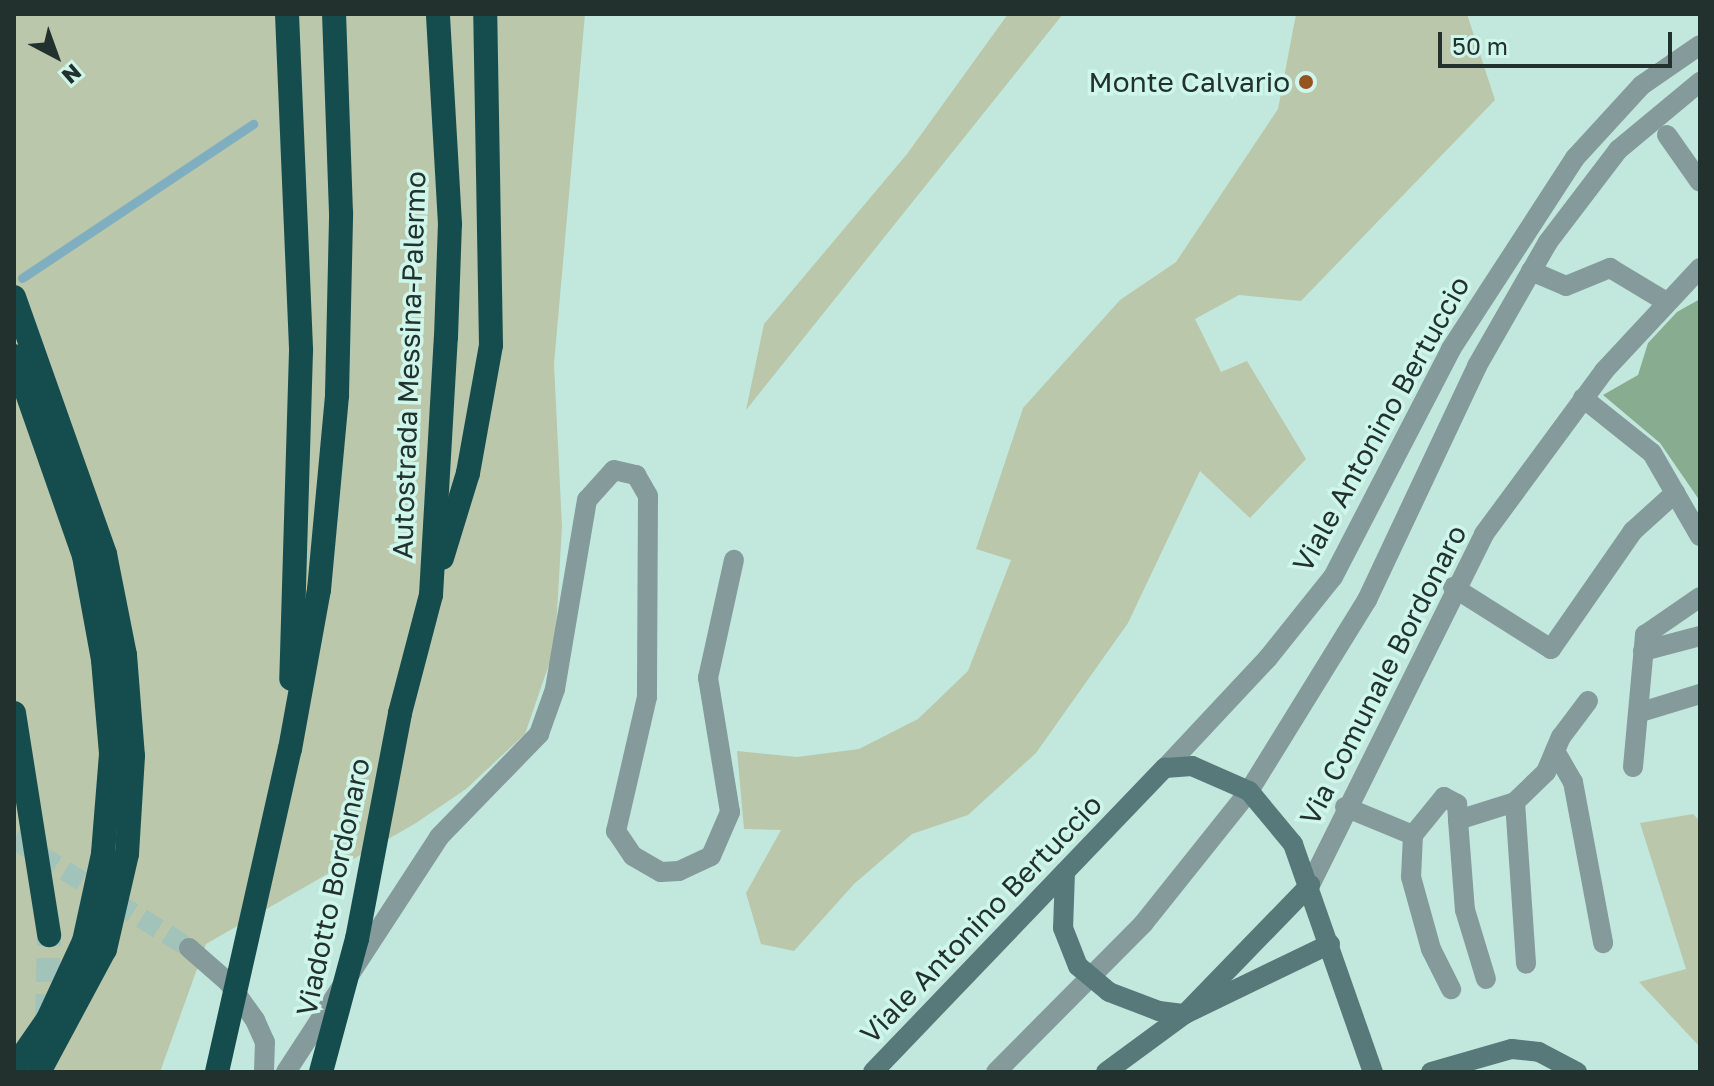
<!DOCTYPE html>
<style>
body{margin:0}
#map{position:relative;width:1714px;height:1086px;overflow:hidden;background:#c2e8dd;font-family:"Golos Text",sans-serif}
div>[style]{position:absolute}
.green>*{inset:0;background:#bac7aa}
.stream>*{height:9px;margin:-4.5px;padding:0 4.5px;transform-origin:4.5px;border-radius:4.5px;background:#7eaec0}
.building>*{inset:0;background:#88ac8f}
.street-tunnel>*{height:20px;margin-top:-10px;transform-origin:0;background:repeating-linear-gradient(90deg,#a2c3ba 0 20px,transparent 0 30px)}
.highway-tunnel>*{height:24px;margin-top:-12px;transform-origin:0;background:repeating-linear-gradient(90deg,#a2c3ba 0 24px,transparent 0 36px)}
.street>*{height:20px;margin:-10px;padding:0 10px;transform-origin:10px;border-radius:10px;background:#849a9b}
.secondary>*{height:20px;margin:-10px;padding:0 10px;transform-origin:10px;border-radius:10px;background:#57797a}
.highway>*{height:24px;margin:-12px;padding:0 12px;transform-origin:12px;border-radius:12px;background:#154d4f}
.highway-bridge>*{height:24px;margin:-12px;padding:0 12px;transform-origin:12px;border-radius:12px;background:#154d4f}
.dots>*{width:22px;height:22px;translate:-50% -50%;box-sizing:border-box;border:4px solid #cff6ea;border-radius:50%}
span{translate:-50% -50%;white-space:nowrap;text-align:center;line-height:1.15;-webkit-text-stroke:7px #cff6ea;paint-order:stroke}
.poi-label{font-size:28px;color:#22312d}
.right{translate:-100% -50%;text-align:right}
.street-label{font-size:28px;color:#22312d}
.frame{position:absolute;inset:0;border:16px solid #22312d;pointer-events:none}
.north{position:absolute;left:16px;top:16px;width:80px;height:80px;-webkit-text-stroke:6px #cff6ea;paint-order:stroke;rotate:139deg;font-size:22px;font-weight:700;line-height:32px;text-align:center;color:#22312d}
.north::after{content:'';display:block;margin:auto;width:28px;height:36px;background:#22312d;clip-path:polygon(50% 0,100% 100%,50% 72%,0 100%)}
.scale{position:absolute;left:1438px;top:32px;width:234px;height:36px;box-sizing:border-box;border:4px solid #22312d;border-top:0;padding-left:10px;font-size:24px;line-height:28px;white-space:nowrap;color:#22312d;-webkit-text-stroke:6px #cff6ea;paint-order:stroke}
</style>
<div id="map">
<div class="green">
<i style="clip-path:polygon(14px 14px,585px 14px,554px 364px,562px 526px,555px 647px,525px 734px,466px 789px,416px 823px,206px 944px,160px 1072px,14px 1072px)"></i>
<i style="clip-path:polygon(1008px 14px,1063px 14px,746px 410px,764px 324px,907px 154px)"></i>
<i style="clip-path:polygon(1296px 14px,1467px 14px,1495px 100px,1301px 301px,1239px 295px,1195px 319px,1221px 372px,1247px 361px,1306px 459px,1250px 518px,1200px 471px,1128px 623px,1036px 753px,968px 815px,912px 834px,854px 884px,794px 951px,761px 944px,746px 893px,781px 830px,744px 829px,737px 751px,797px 757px,859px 749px,918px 719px,968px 671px,1011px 560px,976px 549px,1023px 408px,1120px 300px,1176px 262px,1278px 109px)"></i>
<i style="clip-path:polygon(1693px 814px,1700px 821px,1700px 1047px,1639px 982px,1686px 969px,1640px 823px)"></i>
</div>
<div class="stream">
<i style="left:22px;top:278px;width:278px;rotate:-33.7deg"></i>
</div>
<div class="building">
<i style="clip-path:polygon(1700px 299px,1700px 501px,1660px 443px,1603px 395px,1638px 375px,1648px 343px,1677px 312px)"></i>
</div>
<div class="street-tunnel">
<i style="left:14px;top:839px;width:206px;rotate:31.9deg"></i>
</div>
<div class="highway-tunnel">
<i style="left:47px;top:1018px;width:83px;rotate:-88.6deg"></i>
</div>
<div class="street">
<i style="left:1667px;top:135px;width:57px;rotate:54.9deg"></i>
<i style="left:1531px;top:271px;width:38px;rotate:23deg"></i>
<i style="left:1566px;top:286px;width:48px;rotate:-22.2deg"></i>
<i style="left:1610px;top:268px;width:64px;rotate:31deg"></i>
<i style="left:1583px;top:398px;width:88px;rotate:38.6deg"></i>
<i style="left:1652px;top:453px;width:96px;rotate:60deg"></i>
<i style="left:1453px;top:587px;width:116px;rotate:32.3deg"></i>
<i style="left:1551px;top:649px;width:144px;rotate:-55.2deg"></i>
<i style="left:1633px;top:531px;width:57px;rotate:-42.1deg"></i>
<i style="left:1643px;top:651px;width:59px;rotate:-14.7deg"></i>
<i style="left:1641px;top:712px;width:62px;rotate:-17deg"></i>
<i style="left:1555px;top:751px;width:36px;rotate:60deg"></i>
<i style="left:1573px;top:782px;width:164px;rotate:79.4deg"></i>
<i style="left:1633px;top:767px;width:133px;rotate:-84.8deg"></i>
<i style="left:1645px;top:635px;width:67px;rotate:-34.6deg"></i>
<i style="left:1165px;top:768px;width:151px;rotate:-46.9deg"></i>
<i style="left:1268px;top:658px;width:104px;rotate:-51.3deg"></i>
<i style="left:1333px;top:577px;width:257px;rotate:-62.6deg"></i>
<i style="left:1451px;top:349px;width:228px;rotate:-57deg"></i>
<i style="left:1575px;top:158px;width:99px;rotate:-47.5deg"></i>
<i style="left:1642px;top:85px;width:70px;rotate:-34.6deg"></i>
<i style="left:1515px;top:802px;width:162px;rotate:86.1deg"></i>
<i style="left:1345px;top:807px;width:74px;rotate:22.4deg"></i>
<i style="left:1413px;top:835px;width:42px;rotate:92.7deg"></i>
<i style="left:1411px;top:877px;width:75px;rotate:74.5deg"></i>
<i style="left:1431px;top:949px;width:45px;rotate:63.4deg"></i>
<i style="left:1458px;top:820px;width:90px;rotate:85.6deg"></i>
<i style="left:1465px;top:910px;width:72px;rotate:73.1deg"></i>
<i style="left:1413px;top:835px;width:49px;rotate:-50.8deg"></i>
<i style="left:1444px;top:797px;width:15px;rotate:28deg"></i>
<i style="left:1457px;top:804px;width:16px;rotate:86deg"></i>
<i style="left:1458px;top:820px;width:60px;rotate:-17.5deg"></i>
<i style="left:1515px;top:802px;width:43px;rotate:-44.1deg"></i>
<i style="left:1546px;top:772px;width:38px;rotate:-67deg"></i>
<i style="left:1561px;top:737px;width:45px;rotate:-53.1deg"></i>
<i style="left:1310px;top:885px;width:392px;rotate:-63.6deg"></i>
<i style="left:1484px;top:534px;width:202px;rotate:-53.6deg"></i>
<i style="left:1604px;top:371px;width:141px;rotate:-47deg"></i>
<i style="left:189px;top:948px;width:52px;rotate:41.1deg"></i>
<i style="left:228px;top:982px;width:47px;rotate:54.6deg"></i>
<i style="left:255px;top:1020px;width:24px;rotate:66deg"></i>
<i style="left:265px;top:1042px;width:30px;rotate:92deg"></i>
<i style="left:286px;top:1072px;width:280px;rotate:-56.9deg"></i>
<i style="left:439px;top:837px;width:144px;rotate:-45.8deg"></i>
<i style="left:539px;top:734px;width:48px;rotate:-70.4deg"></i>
<i style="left:555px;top:689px;width:192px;rotate:-80.4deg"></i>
<i style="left:587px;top:500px;width:40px;rotate:-48deg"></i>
<i style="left:614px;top:470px;width:23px;rotate:13deg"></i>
<i style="left:636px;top:475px;width:24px;rotate:60deg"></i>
<i style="left:648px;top:496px;width:201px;rotate:90.3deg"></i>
<i style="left:647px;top:697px;width:138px;rotate:103deg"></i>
<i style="left:616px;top:831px;width:30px;rotate:56deg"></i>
<i style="left:633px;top:856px;width:32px;rotate:30deg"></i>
<i style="left:661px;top:872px;width:18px;rotate:-3deg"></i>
<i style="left:679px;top:871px;width:35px;rotate:-25deg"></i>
<i style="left:711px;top:856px;width:48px;rotate:-66.6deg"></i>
<i style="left:730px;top:812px;width:136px;rotate:-99.3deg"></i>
<i style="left:708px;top:678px;width:121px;rotate:-77.6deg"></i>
<i style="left:996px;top:1072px;width:209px;rotate:-45.2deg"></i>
<i style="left:1143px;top:924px;width:170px;rotate:-51.4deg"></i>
<i style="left:1249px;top:791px;width:225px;rotate:-58.3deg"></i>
<i style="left:1367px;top:600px;width:259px;rotate:-64.8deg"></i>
<i style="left:1477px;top:366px;width:143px;rotate:-60.2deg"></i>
<i style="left:1548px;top:242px;width:116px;rotate:-52.7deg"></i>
<i style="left:1618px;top:150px;width:107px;rotate:-39.7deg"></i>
</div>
<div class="secondary">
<i style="left:1065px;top:872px;width:56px;rotate:92deg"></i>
<i style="left:1063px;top:928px;width:41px;rotate:68.5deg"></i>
<i style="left:1078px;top:966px;width:40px;rotate:40deg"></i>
<i style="left:1109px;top:992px;width:53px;rotate:20.8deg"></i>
<i style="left:1159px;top:1011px;width:26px;rotate:7deg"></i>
<i style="left:1185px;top:1014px;width:161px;rotate:-25.8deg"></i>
<i style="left:873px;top:1072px;width:422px;rotate:-46.2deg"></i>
<i style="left:1165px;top:768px;width:27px;rotate:-4deg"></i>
<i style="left:1192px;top:766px;width:62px;rotate:23.7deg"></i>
<i style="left:1249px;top:791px;width:69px;rotate:50.3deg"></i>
<i style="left:1293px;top:844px;width:242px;rotate:70.7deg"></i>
<i style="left:1106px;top:1072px;width:98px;rotate:-36.3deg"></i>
<i style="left:1185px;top:1014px;width:180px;rotate:-45.9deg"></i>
<i style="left:1431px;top:1072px;width:84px;rotate:-15.9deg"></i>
<i style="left:1512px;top:1049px;width:27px;rotate:6deg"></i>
<i style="left:1539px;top:1052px;width:43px;rotate:27.8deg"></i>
</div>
<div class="highway">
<i style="left:287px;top:14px;width:337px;rotate:87.6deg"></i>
<i style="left:301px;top:351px;width:328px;rotate:91.7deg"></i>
<i style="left:14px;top:297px;width:273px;rotate:70.5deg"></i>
<i style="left:105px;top:554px;width:103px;rotate:78.8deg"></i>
<i style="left:125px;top:655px;width:101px;rotate:85.5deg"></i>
<i style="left:133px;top:756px;width:98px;rotate:93.5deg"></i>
<i style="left:127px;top:854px;width:98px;rotate:103deg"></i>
<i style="left:105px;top:949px;width:140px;rotate:118.2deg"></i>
<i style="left:14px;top:356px;width:212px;rotate:70.7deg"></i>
<i style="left:84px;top:556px;width:106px;rotate:79.6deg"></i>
<i style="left:103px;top:660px;width:94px;rotate:85.1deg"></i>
<i style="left:111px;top:754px;width:100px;rotate:94.6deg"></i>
<i style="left:103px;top:854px;width:89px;rotate:102.3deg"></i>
<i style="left:84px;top:941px;width:86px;rotate:114.8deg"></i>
<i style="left:48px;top:1019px;width:60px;rotate:124.8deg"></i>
<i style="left:442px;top:558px;width:89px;rotate:-73deg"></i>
<i style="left:468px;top:473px;width:130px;rotate:-79.8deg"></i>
<i style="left:491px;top:345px;width:331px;rotate:-91deg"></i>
<i style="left:14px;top:713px;width:225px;rotate:81deg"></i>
<i style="left:400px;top:713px;width:122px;rotate:-75.3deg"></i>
<i style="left:431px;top:595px;width:258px;rotate:-86.7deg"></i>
<i style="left:446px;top:337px;width:113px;rotate:-88deg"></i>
<i style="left:450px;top:224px;width:210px;rotate:-93.3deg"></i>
<i style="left:290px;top:749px;width:162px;rotate:-79.7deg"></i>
<i style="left:319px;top:590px;width:196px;rotate:-84.7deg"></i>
<i style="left:337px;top:395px;width:182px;rotate:-88.7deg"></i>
<i style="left:341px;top:213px;width:199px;rotate:-92deg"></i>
</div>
<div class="highway-bridge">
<i style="left:217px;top:1072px;width:331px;rotate:-77.3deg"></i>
<i style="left:321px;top:1072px;width:138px;rotate:-74.9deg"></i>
<i style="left:357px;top:939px;width:230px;rotate:-79.2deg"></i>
</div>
<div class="dots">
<i style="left:1306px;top:82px;background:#94531f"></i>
</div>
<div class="poi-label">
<span class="right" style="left:1290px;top:82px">Monte Calvario</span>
</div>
<div class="street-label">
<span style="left:409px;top:365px;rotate:-88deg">Autostrada Messina-Palermo</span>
<span style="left:1381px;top:424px;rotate:-61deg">Viale Antonino Bertuccio</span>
<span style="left:1383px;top:675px;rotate:-63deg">Via Comunale Bordonaro</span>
<span style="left:333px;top:887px;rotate:-78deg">Viadotto Bordonaro</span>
<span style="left:981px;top:919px;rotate:-46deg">Viale Antonino Bertuccio</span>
</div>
<div class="frame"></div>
<div class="north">N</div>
<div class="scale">50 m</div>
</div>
